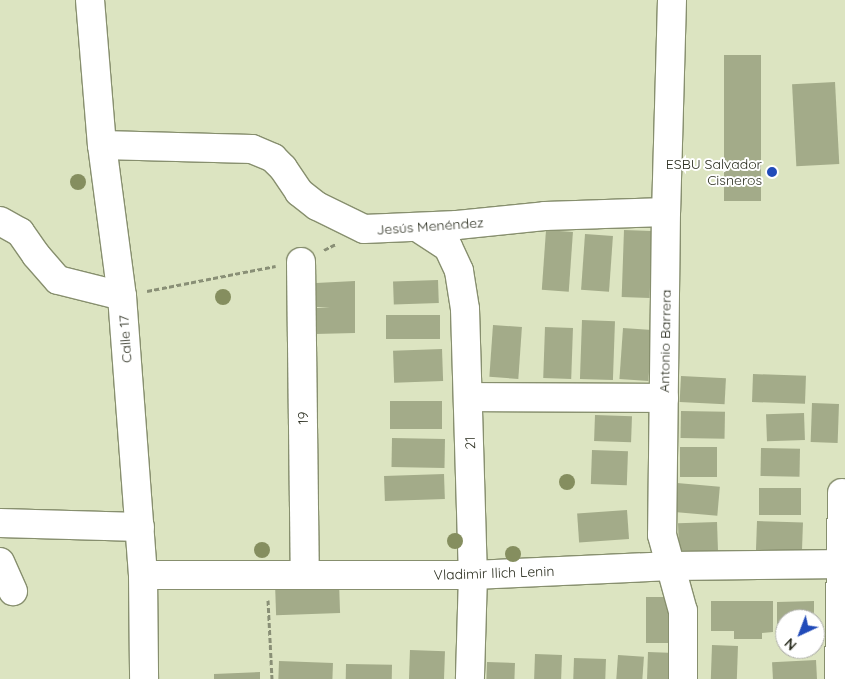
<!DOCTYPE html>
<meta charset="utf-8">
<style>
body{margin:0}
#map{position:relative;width:845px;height:679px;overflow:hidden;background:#dce4c1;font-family:Quicksand,sans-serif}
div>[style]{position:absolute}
.building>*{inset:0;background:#a3ab89;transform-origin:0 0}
.path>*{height:3px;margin-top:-1.5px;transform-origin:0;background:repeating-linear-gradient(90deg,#898f76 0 5px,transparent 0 7.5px)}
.roads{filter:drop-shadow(1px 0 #878f6e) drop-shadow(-1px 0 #878f6e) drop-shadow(0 1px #878f6e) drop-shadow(0 -1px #878f6e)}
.minor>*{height:28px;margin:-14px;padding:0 14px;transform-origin:14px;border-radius:14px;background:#fff}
.trees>*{width:16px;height:16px;margin:-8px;border-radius:50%;background:#858e5f}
.dots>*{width:14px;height:14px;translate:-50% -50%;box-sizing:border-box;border:2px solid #fff;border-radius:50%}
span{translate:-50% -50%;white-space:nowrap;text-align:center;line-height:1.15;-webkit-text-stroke:4px #fff;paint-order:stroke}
.poi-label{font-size:14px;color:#2c2f21}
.right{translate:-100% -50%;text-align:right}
.street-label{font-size:14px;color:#2c2f21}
.north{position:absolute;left:775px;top:609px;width:50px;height:50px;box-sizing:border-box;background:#fff;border:1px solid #abaca6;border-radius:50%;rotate:223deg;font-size:14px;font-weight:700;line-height:20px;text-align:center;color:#2c2f21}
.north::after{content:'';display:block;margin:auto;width:18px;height:22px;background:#214bb9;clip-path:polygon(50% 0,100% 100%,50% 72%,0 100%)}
</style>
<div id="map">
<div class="building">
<i style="left:724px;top:55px;width:37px;height:146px"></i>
<i style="left:835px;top:82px;width:82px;height:43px;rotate:87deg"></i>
<i style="left:546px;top:230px;width:27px;height:60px;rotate:4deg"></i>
<i style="left:624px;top:230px;width:28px;height:67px;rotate:2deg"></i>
<i style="left:585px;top:234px;width:28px;height:56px;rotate:4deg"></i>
<i style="left:438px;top:280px;width:23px;height:45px;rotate:88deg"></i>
<i style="clip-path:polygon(355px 281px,355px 333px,315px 334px,314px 308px,330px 308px,317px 307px,316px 283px)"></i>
<i style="left:386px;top:315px;width:54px;height:24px"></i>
<i style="left:582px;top:320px;width:33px;height:59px;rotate:2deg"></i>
<i style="left:493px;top:325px;width:29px;height:52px;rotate:4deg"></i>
<i style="left:545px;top:327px;width:28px;height:51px;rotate:2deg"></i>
<i style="left:623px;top:328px;width:29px;height:51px;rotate:4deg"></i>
<i style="left:442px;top:349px;width:32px;height:49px;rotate:88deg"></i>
<i style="left:753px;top:374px;width:53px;height:28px;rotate:2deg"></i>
<i style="left:681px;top:376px;width:45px;height:26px;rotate:3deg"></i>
<i style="left:390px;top:401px;width:52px;height:28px"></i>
<i style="left:812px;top:403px;width:27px;height:39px;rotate:2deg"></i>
<i style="left:681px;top:411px;width:44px;height:27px;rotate:1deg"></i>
<i style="left:804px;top:413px;width:27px;height:38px;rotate:88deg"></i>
<i style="left:595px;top:415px;width:37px;height:26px;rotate:2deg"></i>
<i style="left:392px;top:438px;width:53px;height:29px;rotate:1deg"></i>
<i style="left:680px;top:447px;width:37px;height:30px"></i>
<i style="left:761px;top:448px;width:39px;height:28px;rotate:1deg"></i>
<i style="left:592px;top:450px;width:36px;height:34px;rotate:2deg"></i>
<i style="left:444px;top:474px;width:25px;height:60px;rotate:88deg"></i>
<i style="left:677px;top:483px;width:43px;height:29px;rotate:5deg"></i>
<i style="left:759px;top:488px;width:42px;height:27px"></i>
<i style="left:627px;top:510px;width:29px;height:50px;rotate:86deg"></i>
<i style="left:757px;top:521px;width:46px;height:31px;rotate:2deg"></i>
<i style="left:717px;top:522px;width:29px;height:39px;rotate:88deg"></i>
<i style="left:339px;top:582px;width:31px;height:64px;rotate:88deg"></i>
<i style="left:646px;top:597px;width:27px;height:46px"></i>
<i style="clip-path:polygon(711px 601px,773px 601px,773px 632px,762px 633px,762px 639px,734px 639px,734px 631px,711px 631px)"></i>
<i style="clip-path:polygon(814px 601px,814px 619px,785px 619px,785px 623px,777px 624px,777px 602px)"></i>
<i style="left:712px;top:645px;width:26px;height:34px;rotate:2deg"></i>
<i style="left:410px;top:650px;width:35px;height:29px;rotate:2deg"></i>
<i style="left:648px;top:652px;width:27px;height:27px;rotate:2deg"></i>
<i style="left:535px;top:654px;width:27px;height:25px;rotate:2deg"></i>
<i style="left:618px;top:655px;width:26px;height:24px;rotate:4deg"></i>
<i style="left:574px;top:658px;width:32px;height:21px;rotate:2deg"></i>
<i style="left:816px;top:660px;width:19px;height:44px;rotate:87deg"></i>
<i style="left:279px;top:661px;width:54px;height:18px;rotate:2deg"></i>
<i style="left:487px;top:662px;width:28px;height:17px;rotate:2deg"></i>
<i style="left:346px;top:664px;width:46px;height:15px;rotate:1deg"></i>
<i style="clip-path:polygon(260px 672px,260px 679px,214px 679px,214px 674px)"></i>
</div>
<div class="path">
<i style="left:324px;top:250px;width:13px;rotate:-27deg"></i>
<i style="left:147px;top:291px;width:131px;rotate:-11deg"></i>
<i style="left:268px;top:600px;width:79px;rotate:87.1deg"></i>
</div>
<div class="roads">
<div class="minor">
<i style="left:90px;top:0;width:145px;rotate:85.3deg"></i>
<i style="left:102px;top:145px;width:152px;rotate:82.5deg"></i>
<i style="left:122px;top:296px;width:280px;rotate:85.7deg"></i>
<i style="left:143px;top:575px;width:104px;rotate:89.4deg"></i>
<i style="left:672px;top:0;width:212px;rotate:91.6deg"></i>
<i style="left:666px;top:212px;width:323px;rotate:90.7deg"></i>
<i style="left:662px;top:535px;width:79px;rotate:74.6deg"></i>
<i style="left:683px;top:611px;width:68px;rotate:90deg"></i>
<i style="left:102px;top:145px;width:150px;rotate:1.5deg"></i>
<i style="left:252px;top:149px;width:23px;rotate:23deg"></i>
<i style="left:273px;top:158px;width:14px;rotate:45deg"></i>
<i style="left:283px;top:168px;width:29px;rotate:56deg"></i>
<i style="left:299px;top:192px;width:23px;rotate:38deg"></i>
<i style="left:317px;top:206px;width:52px;rotate:26.1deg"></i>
<i style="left:364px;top:229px;width:93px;rotate:-2.5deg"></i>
<i style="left:457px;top:225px;width:88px;rotate:-5.8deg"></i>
<i style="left:545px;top:216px;width:121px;rotate:-1.9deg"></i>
<i style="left:0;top:221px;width:23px;rotate:29deg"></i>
<i style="left:20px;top:232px;width:28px;rotate:55deg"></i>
<i style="left:36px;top:255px;width:33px;rotate:49deg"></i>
<i style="left:58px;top:280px;width:66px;rotate:14deg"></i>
<i style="left:417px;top:227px;width:37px;rotate:33deg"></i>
<i style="left:448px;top:247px;width:26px;rotate:65deg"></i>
<i style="left:459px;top:271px;width:38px;rotate:81deg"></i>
<i style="left:465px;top:309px;width:266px;rotate:88.3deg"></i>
<i style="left:473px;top:575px;width:104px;rotate:91.7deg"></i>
<i style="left:301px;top:262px;width:312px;rotate:89.3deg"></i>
<i style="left:468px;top:397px;width:196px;rotate:0.3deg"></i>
<i style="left:0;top:523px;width:140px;rotate:1.6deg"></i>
<i style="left:0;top:562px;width:32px;rotate:66deg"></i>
<i style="left:143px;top:575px;width:330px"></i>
<i style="left:473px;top:575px;width:199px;rotate:-2.6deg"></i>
<i style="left:672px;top:566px;width:173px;rotate:-0.7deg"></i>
<i style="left:839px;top:679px;width:186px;rotate:-89.1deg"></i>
</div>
</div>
<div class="trees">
<i style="left:78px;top:182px"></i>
<i style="left:223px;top:297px"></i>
<i style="left:567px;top:482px"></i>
<i style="left:455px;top:541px"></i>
<i style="left:262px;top:550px"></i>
<i style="left:513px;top:554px"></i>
</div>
<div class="dots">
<i style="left:772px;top:172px;background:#214bb9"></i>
</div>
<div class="poi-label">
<span class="right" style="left:762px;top:172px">ESBU Salvador<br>Cisneros</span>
</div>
<div class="street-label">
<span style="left:430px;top:226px;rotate:-4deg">Jesús Menéndez</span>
<span style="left:125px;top:339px;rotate:-94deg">Calle 17</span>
<span style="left:665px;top:341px;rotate:-89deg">Antonio Barrera</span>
<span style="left:303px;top:418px;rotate:-91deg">19</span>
<span style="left:470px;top:443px;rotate:-92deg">21</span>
<span style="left:494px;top:573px;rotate:-2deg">Vladimir Ilich Lenin</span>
</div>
<div class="north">N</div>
</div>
